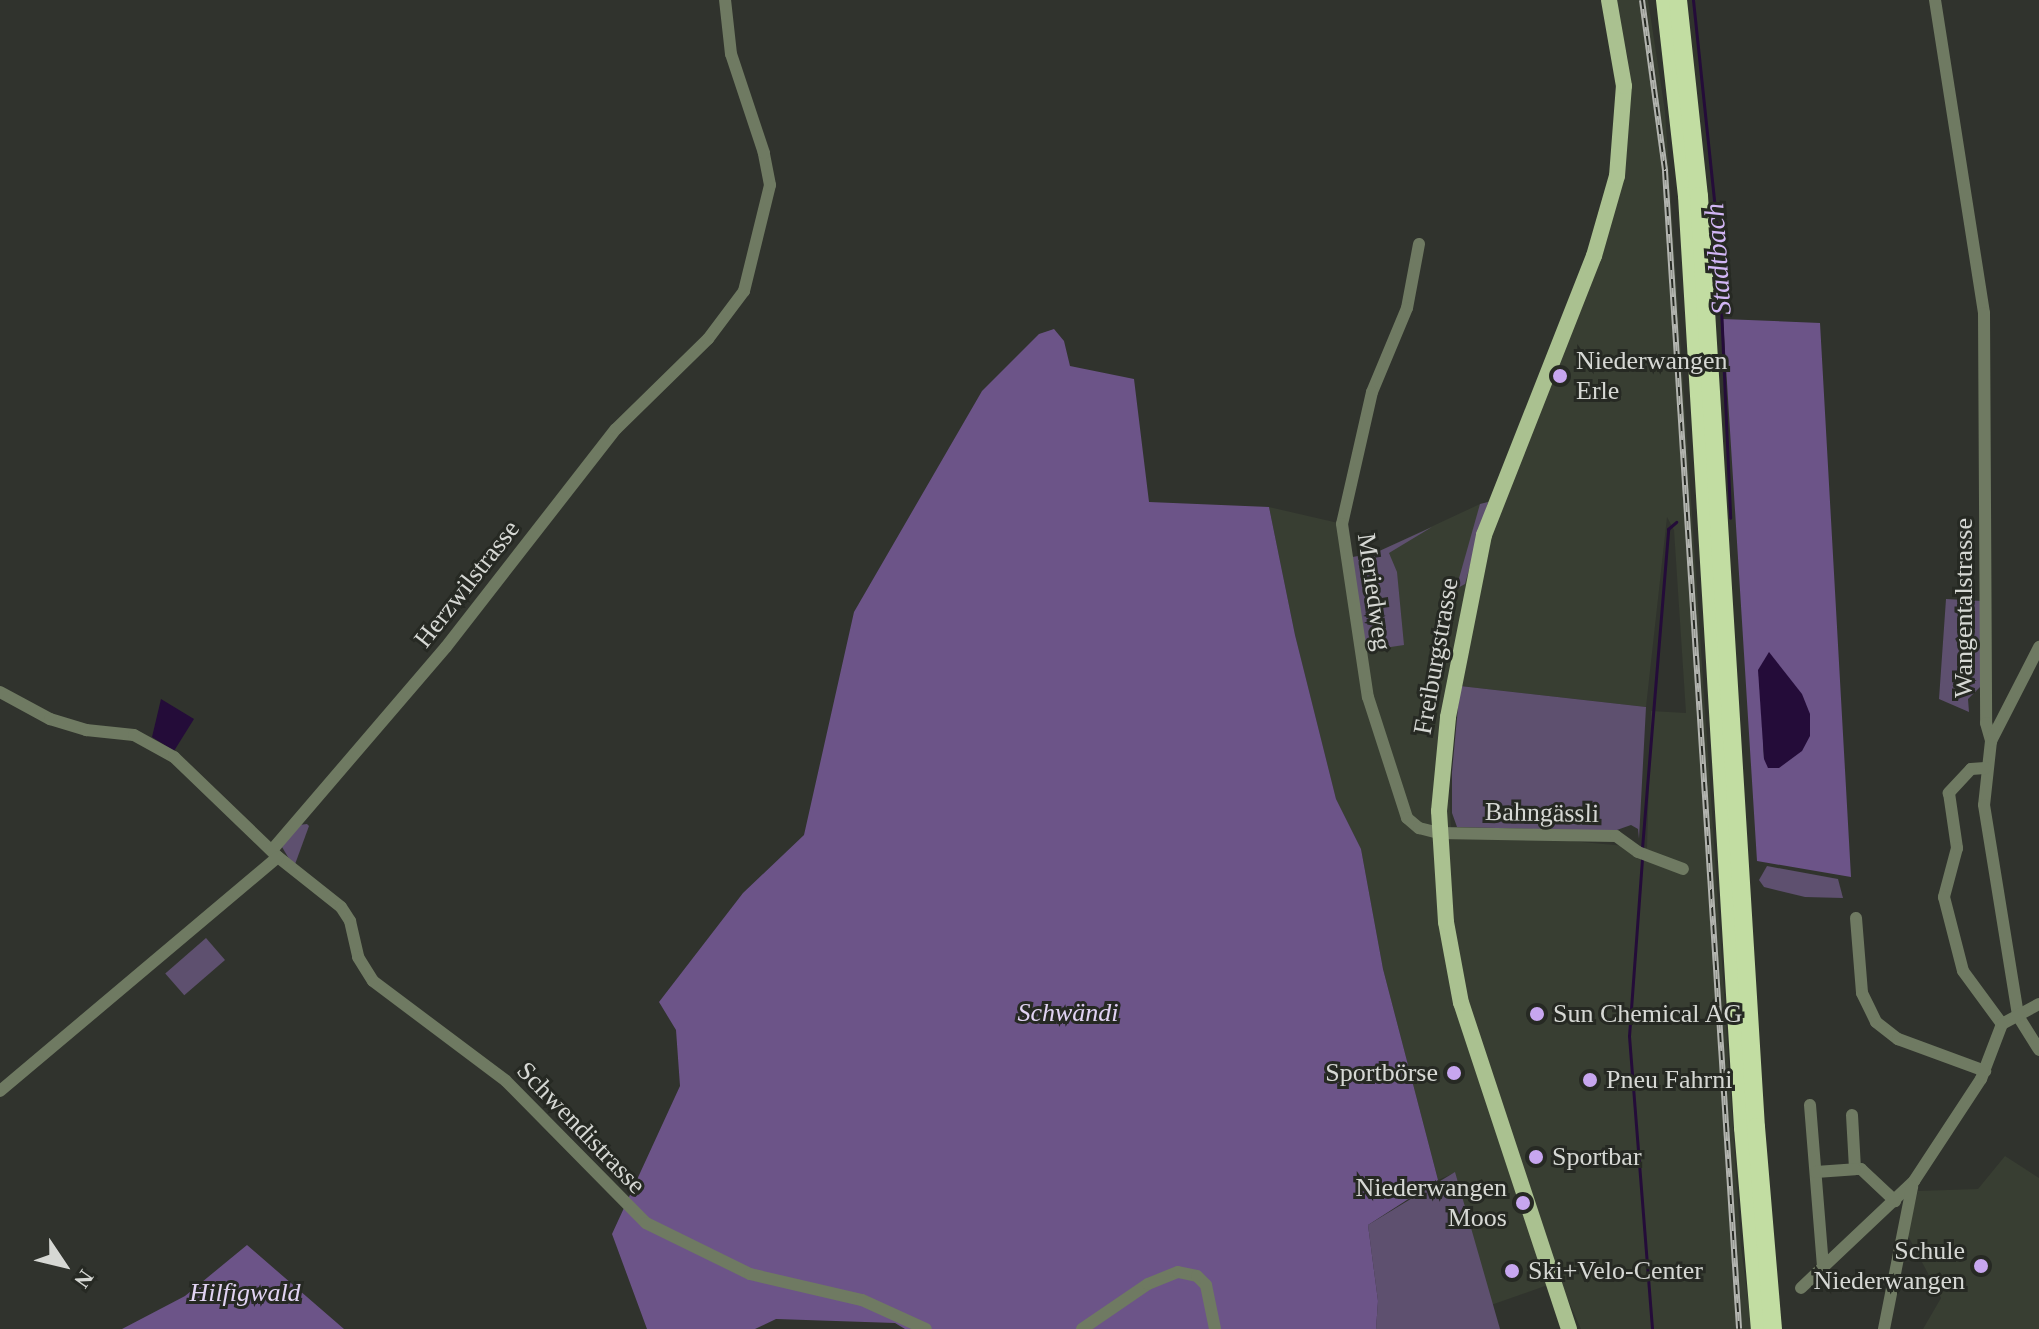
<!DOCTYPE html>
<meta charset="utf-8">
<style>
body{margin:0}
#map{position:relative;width:2039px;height:1329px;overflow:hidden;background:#30332d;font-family:Georgia,serif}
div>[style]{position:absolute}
.built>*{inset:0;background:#383e32}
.green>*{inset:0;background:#5e506f;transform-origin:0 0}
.forest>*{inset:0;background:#6c5488}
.water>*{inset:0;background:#240c39}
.stream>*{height:3px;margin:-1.5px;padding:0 1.5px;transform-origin:1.5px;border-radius:1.5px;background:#240c39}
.minor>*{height:12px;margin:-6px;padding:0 6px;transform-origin:6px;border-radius:6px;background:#6f7a62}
.major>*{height:16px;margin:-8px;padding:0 8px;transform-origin:8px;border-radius:8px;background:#aac190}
.highway>*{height:18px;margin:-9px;padding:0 9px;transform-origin:9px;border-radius:9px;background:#c2dda2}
.rail>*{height:6px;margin-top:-3px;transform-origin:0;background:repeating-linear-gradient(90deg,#262923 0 9px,#b2b4af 0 18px);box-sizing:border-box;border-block:2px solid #b2b4af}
.dots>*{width:22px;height:22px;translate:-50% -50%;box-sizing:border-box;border:4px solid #262923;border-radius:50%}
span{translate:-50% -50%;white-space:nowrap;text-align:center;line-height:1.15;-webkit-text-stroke:6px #262923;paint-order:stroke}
.poi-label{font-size:26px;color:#d6d8d4}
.left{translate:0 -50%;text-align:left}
.right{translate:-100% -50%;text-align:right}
.street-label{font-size:26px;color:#d6d8d4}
.park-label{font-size:26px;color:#e1d3f3;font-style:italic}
.water-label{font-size:28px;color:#d2b6f5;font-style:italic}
.north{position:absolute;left:24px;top:1225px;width:80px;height:80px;-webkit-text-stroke:6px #262923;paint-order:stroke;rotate:125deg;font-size:22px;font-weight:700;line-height:32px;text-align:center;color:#d6d8d4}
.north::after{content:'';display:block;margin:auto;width:28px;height:36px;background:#d6d8d4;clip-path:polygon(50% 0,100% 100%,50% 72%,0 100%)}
</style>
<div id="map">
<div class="built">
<i style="clip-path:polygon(evenodd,1614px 0,1648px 0,1665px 111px,1741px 1247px,1752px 1329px,1581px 1329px,1564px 1291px,1545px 1286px,1491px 1305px,1454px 1173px,1438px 1180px,1383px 969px,1361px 849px,1336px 799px,1295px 635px,1269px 507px,1347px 525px,1348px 558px,1375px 553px,1480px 504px,1506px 498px,1577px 314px,1629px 114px,1628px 59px,1614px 0,1667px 517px,1674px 530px,1686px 713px,1651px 711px,1647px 848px,1451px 830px,1448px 758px,1460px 686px,1646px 707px,1667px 517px)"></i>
<i style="clip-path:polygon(2005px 1156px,2039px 1178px,2039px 1329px,1923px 1329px,1941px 1298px,1907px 1234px,1918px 1191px,1978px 1189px)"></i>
</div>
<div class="green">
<i style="clip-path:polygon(1488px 502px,1465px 584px,1456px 589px,1480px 504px)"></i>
<i style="clip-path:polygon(1432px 527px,1389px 553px,1397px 572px,1404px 645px,1364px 651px,1347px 558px,1375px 553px)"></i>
<i style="clip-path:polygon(1946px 599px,1982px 601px,1982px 685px,1968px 699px,1969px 712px,1939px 699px)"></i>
<i style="clip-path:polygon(1460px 686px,1646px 707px,1639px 839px,1638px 829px,1631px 825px,1614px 831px,1457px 827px,1452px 813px,1452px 772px)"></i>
<i style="clip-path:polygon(307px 824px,309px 826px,294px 867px,282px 847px,299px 825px)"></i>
<i style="clip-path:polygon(1767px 866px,1838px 879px,1843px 898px,1805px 897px,1764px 887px,1759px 880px)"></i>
<i style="left:206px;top:938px;width:29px;height:54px;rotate:49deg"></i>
<i style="clip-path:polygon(1455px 1172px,1500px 1329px,1376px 1329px,1378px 1301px,1368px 1225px)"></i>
</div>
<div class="forest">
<i style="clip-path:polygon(evenodd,1723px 319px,1820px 323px,1851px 877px,1757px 861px,1723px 319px,1802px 694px,1764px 759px,1763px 738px,1802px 694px)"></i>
<i style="clip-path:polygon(1054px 329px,1064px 341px,1070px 366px,1134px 379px,1149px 502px,1269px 507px,1295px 635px,1336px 799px,1361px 849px,1383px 969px,1438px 1180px,1368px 1225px,1378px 1301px,1376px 1329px,905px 1329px,895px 1323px,776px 1319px,755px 1329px,647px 1329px,612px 1234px,680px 1086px,676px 1030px,659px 1002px,743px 893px,804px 835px,854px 612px,982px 391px,1039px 334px)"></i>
<i style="clip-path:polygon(247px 1245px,344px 1329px,122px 1329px,185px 1296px)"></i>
</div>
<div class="water">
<i style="clip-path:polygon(1769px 652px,1802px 694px,1810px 714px,1810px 736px,1802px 751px,1779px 768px,1768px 768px,1764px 759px,1758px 670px)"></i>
<i style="clip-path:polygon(161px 699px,194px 719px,174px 751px,152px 737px)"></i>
</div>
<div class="stream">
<i style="left:1693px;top:0;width:239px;rotate:84deg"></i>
<i style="left:1718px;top:238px;width:280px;rotate:87.5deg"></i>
<i style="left:1642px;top:848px;width:320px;rotate:-85.3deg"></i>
<i style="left:1668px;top:529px;width:11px;rotate:-41deg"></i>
<i style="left:1642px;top:859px;width:177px;rotate:94.2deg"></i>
<i style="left:1629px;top:1036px;width:294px;rotate:85.5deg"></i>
</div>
<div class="minor">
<i style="left:1935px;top:0;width:317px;rotate:81.1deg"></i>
<i style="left:1984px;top:313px;width:410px;rotate:89.7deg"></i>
<i style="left:1986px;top:723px;width:19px;rotate:74deg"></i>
<i style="left:1991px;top:741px;width:64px;rotate:96.2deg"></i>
<i style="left:1984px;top:805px;width:214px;rotate:80.8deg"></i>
<i style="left:2018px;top:1016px;width:40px;rotate:58deg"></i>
<i style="left:1419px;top:244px;width:65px;rotate:100.6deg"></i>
<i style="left:1407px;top:308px;width:91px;rotate:112.6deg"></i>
<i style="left:1372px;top:392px;width:135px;rotate:102.8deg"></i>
<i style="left:1342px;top:524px;width:175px;rotate:81.5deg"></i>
<i style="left:1368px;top:697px;width:127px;rotate:72.1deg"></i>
<i style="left:1407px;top:818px;width:16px;rotate:40deg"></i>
<i style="left:1419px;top:828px;width:21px;rotate:14deg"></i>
<i style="left:1439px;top:833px;width:177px;rotate:1deg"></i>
<i style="left:1616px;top:836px;width:27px;rotate:36deg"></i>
<i style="left:1638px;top:852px;width:48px;rotate:20.7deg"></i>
<i style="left:0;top:692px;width:57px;rotate:28.4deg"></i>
<i style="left:50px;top:719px;width:38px;rotate:17deg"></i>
<i style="left:86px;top:730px;width:48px;rotate:5.9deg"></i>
<i style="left:134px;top:735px;width:46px;rotate:28.8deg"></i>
<i style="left:174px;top:757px;width:144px;rotate:43.9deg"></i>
<i style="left:278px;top:857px;width:80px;rotate:38.4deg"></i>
<i style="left:341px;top:907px;width:17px;rotate:57deg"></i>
<i style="left:350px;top:921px;width:37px;rotate:77deg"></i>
<i style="left:358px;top:957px;width:28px;rotate:58deg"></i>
<i style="left:373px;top:981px;width:166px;rotate:36.9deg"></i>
<i style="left:506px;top:1081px;width:199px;rotate:45.4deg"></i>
<i style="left:646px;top:1223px;width:116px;rotate:26.1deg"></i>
<i style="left:750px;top:1274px;width:115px;rotate:13.1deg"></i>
<i style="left:862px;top:1300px;width:70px;rotate:24.4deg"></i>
<i style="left:1991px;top:741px;width:106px;rotate:-62.9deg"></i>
<i style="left:1985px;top:768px;width:14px;rotate:176deg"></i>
<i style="left:1971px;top:769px;width:33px;rotate:133deg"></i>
<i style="left:1949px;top:793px;width:56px;rotate:81.7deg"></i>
<i style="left:1957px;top:848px;width:51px;rotate:104.9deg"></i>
<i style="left:1944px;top:897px;width:76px;rotate:75.6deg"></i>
<i style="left:1963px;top:971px;width:66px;rotate:53.7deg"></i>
<i style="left:272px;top:850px;width:267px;rotate:-49.4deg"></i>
<i style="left:446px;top:647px;width:276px;rotate:-52.1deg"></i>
<i style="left:616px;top:429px;width:129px;rotate:-44.4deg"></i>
<i style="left:708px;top:339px;width:60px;rotate:-53.1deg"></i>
<i style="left:744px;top:291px;width:109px;rotate:-76.2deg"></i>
<i style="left:770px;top:185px;width:33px;rotate:-101deg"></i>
<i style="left:764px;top:153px;width:104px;rotate:-108.4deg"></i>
<i style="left:731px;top:54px;width:54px;rotate:-96.3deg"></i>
<i style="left:1856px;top:918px;width:75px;rotate:85.4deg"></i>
<i style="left:1862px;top:993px;width:32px;rotate:64deg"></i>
<i style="left:1876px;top:1022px;width:28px;rotate:38deg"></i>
<i style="left:1898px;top:1039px;width:93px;rotate:20.2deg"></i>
<i style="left:0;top:1091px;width:363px;rotate:-40.1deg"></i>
<i style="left:1810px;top:1105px;width:162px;rotate:85.4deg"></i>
<i style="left:1852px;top:1115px;width:54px;rotate:86.8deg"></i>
<i style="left:1855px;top:1169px;width:6px"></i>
<i style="left:1861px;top:1169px;width:47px;rotate:43.3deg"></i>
<i style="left:1816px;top:1172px;width:39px;rotate:-4deg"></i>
<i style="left:1801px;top:1288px;width:156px;rotate:-43.4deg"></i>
<i style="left:1914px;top:1181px;width:122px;rotate:-56.7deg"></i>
<i style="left:1981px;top:1079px;width:59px;rotate:-69.1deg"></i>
<i style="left:2002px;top:1024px;width:42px;rotate:-28.4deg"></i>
<i style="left:1082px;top:1329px;width:80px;rotate:-34.3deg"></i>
<i style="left:1148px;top:1284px;width:32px;rotate:-22deg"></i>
<i style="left:1178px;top:1272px;width:19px;rotate:12deg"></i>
<i style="left:1197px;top:1276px;width:13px;rotate:45deg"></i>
<i style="left:1206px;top:1285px;width:45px;rotate:78.4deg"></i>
<i style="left:1884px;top:1329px;width:145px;rotate:-78.8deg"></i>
</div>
<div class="major">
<i style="left:1569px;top:1329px;width:343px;rotate:-108.3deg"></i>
<i style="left:1461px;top:1003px;width:82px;rotate:-100.5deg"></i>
<i style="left:1446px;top:922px;width:111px;rotate:-93.6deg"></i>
<i style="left:1439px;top:811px;width:94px;rotate:-84.5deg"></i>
<i style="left:1448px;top:717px;width:186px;rotate:-78.8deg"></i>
<i style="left:1484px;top:535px;width:300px;rotate:-68.5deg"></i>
<i style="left:1594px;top:256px;width:83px;rotate:-74deg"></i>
<i style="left:1617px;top:176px;width:90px;rotate:-85.6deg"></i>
<i style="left:1624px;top:86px;width:87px;rotate:-99.9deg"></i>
</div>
<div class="highway">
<i style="left:1665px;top:0;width:197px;rotate:83.6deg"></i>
<i style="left:1687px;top:196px;width:934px;rotate:86.56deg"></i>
<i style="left:1743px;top:1128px;width:202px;rotate:85.2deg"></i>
<i style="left:1678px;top:0;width:197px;rotate:83.9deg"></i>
<i style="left:1699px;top:196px;width:933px;rotate:86.5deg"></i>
<i style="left:1756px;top:1127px;width:203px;rotate:85.2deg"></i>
</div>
<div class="rail">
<i style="left:1642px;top:0;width:173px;rotate:82.3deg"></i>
<i style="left:1665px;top:171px;width:1160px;rotate:86.34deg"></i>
</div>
<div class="dots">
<i style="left:1560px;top:376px;background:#c7a6ef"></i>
<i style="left:1537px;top:1014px;background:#c7a6ef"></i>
<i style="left:1454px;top:1073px;background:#c7a6ef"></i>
<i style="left:1590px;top:1080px;background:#c7a6ef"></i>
<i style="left:1536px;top:1157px;background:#c7a6ef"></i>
<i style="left:1523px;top:1203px;background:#c7a6ef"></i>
<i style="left:1981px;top:1266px;background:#c7a6ef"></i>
<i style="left:1512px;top:1271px;background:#c7a6ef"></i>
</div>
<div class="poi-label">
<span class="left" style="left:1576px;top:376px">Niederwangen<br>Erle</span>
<span class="left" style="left:1553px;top:1014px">Sun Chemical AG</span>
<span class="right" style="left:1438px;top:1073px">Sportbörse</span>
<span class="left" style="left:1606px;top:1080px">Pneu Fahrni</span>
<span class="left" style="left:1552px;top:1157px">Sportbar</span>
<span class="right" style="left:1507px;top:1203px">Niederwangen<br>Moos</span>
<span class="right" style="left:1965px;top:1266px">Schule<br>Niederwangen</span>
<span class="left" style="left:1528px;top:1271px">Ski+Velo-Center</span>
</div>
<div class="street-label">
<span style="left:467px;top:584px;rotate:-52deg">Herzwilstrasse</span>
<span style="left:1374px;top:592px;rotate:82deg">Meriedweg</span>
<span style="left:1964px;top:608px;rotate:-90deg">Wangentalstrasse</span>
<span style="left:1436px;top:656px;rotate:-80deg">Freiburgstrasse</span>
<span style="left:1542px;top:813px;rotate:1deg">Bahngässli</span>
<span style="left:581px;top:1128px;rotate:46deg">Schwendistrasse</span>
</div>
<div class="park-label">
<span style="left:1068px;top:1013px">Schwändi</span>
<span style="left:245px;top:1293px">Hilfigwald</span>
</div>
<div class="water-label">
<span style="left:1718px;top:259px;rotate:-94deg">Stadtbach</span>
</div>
<div class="north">N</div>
</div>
